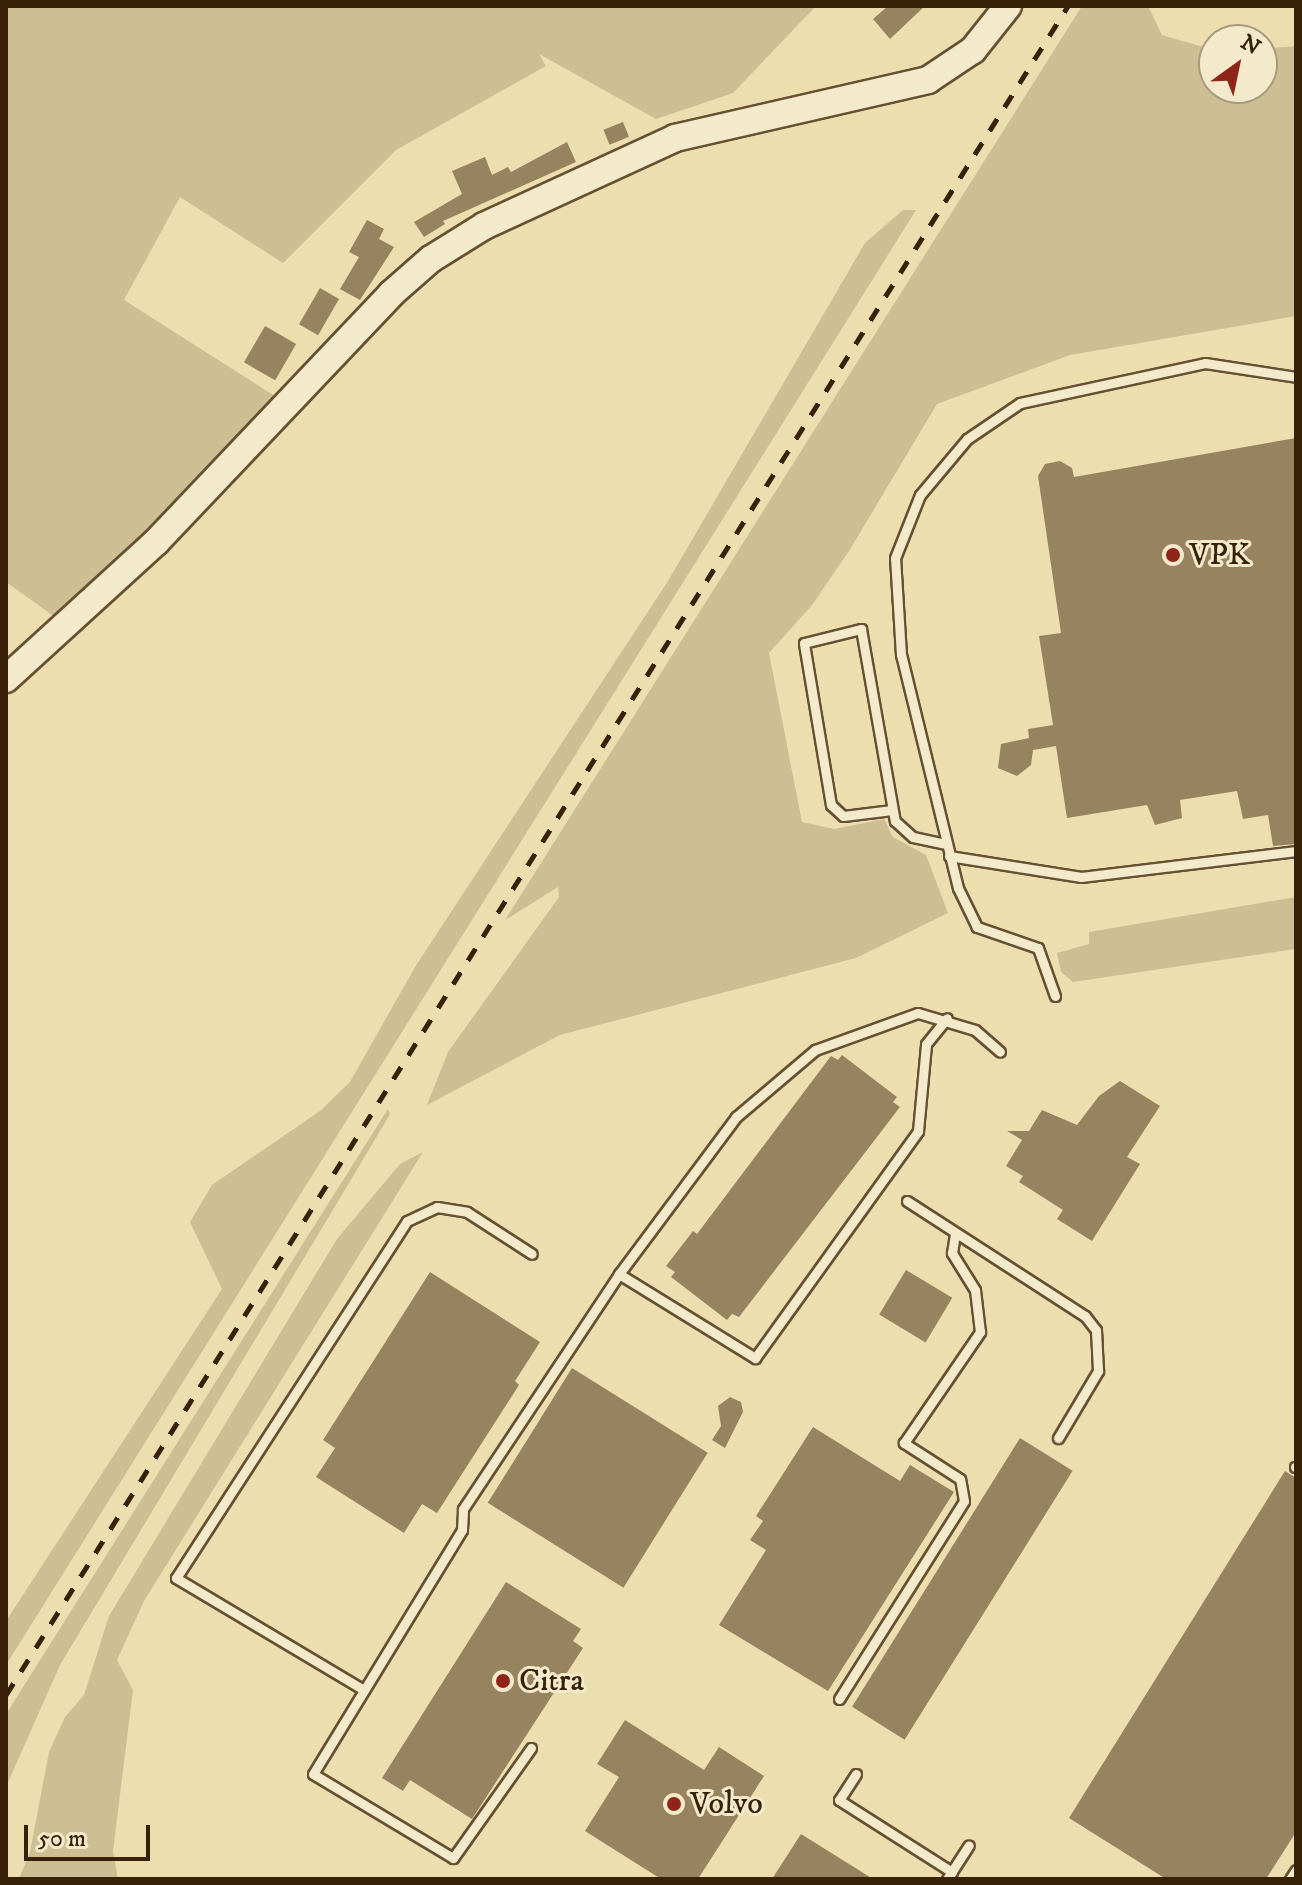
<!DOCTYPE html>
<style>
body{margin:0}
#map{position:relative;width:1302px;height:1885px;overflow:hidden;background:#eddeaf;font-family:"IM FELL DW Pica",serif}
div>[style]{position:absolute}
.green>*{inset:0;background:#cebe93}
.building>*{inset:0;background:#97835f;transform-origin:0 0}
.roads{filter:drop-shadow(2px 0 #665032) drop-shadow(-2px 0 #665032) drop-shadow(0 2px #665032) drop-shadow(0 -2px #665032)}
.lane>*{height:9px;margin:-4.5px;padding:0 4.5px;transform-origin:4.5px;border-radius:4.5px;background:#f3eacb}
.secondary>*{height:26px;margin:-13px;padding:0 13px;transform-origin:13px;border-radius:13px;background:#f3eacb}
.rail>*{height:5px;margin-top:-2.5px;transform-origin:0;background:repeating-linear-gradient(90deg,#392008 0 14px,transparent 0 28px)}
.dots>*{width:22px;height:22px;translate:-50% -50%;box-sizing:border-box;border:4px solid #f3eacb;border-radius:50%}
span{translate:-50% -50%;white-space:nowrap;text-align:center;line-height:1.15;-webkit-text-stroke:6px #f3eacb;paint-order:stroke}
.poi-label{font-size:32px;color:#392008}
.left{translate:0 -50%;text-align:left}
.frame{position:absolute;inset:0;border:8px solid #392008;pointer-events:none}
.north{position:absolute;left:1198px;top:24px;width:80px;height:80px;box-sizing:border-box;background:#f3eacb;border:2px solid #a9997d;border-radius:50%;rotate:33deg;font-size:22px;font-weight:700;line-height:32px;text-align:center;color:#392008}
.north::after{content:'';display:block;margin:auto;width:28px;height:36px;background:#8f2418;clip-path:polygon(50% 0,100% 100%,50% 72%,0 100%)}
.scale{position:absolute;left:24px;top:1825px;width:126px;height:36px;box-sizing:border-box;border:4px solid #392008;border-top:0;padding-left:10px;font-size:24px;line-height:28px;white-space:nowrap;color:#392008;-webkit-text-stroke:6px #f3eacb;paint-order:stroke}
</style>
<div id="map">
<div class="green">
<i style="clip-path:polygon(6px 6px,816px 6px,733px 93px,656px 119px,539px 54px,546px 66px,396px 150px,283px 263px,180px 197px,124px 300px,281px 400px,59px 620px,6px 582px)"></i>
<i style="clip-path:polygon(1082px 6px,1148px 6px,1162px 35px,1214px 50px,1214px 88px,1262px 88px,1262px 49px,1296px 46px,1296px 316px,1070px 355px,937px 404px,849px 551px,812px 605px,769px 653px,802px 822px,834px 829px,884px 819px,893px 837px,926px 855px,948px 913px,856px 958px,560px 1035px,427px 1105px,448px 1052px,559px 897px,558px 887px,505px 920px)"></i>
<i style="clip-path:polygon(903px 210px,916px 210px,6px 1665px,6px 1621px,222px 1289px,190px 1222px,203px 1200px,212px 1185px,320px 1111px,350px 1082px,415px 967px,668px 581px,865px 243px)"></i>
<i style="clip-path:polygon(1296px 897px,1296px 949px,1073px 982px,1061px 972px,1057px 953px,1089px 944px,1089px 932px)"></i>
<i style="clip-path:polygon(388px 1109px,390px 1114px,361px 1163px,60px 1665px,6px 1787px,6px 1714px)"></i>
<i style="clip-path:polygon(423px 1152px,144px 1601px,117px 1660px,133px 1690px,113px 1851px,118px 1879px,19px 1879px,30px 1852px,49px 1752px,65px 1717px,84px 1695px,109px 1616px,337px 1239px,400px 1164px)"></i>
</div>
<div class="building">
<i style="clip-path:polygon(888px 6px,925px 6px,890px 39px,873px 19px)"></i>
<i style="left:623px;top:122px;width:16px;height:21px;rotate:68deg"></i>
<i style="clip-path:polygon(567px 142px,576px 162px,443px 221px,445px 224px,424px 237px,414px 222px,462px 194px,452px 171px,485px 157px,492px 175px,508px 167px,511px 172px)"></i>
<i style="clip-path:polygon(367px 220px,384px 229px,379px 239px,394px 247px,360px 300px,340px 289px,359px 257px,349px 252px)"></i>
<i style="left:320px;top:288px;width:22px;height:42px;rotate:30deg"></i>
<i style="left:265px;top:326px;width:36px;height:42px;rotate:30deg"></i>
<i style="clip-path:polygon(1296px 438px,1296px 844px,1273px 846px,1268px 815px,1243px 819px,1237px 791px,1180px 800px,1182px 818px,1155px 825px,1147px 805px,1067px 818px,1056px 746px,1033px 750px,1031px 765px,1017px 776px,998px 768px,1001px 744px,1029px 738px,1028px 729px,1053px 725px,1039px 636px,1061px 633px,1038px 476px,1045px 464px,1060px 461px,1072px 468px,1074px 477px)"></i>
<i style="clip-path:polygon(842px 1055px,897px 1097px,893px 1102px,900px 1107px,739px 1317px,732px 1314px,727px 1320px,671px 1277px,675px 1272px,666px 1266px,693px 1231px,697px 1234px,831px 1056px,838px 1060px)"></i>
<i style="clip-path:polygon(1120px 1081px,1160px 1106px,1127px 1157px,1140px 1164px,1092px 1241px,1057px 1219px,1063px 1210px,1019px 1182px,1023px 1176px,1006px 1166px,1022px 1140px,1007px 1131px,1029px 1131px,1042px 1110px,1077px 1125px,1099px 1096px)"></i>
<i style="left:906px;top:1270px;width:54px;height:52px;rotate:31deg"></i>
<i style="clip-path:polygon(430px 1272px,540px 1342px,515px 1381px,519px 1385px,437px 1513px,422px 1504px,404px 1533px,316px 1477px,335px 1448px,323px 1440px)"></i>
<i style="left:572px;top:1368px;width:160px;height:159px;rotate:32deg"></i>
<i style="clip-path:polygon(730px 1397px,741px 1402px,743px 1412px,725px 1448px,712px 1440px,721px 1426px,718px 1406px)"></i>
<i style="clip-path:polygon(813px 1427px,900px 1481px,910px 1465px,954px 1492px,828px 1691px,719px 1625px,766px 1550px,750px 1540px,763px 1521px,756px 1516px)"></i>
<i style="left:1020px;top:1438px;width:62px;height:317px;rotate:32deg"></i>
<i style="clip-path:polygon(1285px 1471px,1296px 1478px,1296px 1832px,1266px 1879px,1166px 1879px,1069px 1818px)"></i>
<i style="clip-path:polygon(506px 1582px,581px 1629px,573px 1641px,583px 1648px,472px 1819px,410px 1780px,403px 1791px,382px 1778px)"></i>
<i style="clip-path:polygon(625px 1720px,704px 1770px,719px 1747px,764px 1776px,698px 1879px,661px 1879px,585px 1831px,619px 1777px,597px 1764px)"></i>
<i style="clip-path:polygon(801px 1834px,873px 1879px,772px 1879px)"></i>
</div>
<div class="roads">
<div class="lane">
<i style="left:892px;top:810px;width:49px;rotate:173deg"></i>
<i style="left:843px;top:816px;width:16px;rotate:-137deg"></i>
<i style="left:831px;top:805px;width:164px;rotate:-99.5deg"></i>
<i style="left:804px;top:643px;width:59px;rotate:-13.8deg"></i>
<i style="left:861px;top:629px;width:195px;rotate:80deg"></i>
<i style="left:895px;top:821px;width:24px;rotate:42deg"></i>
<i style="left:913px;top:837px;width:34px;rotate:12deg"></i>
<i style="left:949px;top:856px;width:134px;rotate:9deg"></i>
<i style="left:1081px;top:877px;width:217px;rotate:-6.9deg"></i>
<i style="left:1055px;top:996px;width:51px;rotate:-109.5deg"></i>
<i style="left:1038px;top:948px;width:65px;rotate:-161deg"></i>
<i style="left:977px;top:927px;width:43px;rotate:-116deg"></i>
<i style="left:958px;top:888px;width:240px;rotate:-103.7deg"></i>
<i style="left:901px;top:655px;width:97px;rotate:-93.5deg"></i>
<i style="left:895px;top:558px;width:68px;rotate:-68.4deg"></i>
<i style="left:920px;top:495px;width:73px;rotate:-50deg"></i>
<i style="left:967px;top:439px;width:64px;rotate:-34.2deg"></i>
<i style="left:1020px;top:403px;width:189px;rotate:-12.2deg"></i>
<i style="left:1205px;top:363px;width:92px;rotate:8.7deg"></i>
<i style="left:907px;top:1201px;width:212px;rotate:32.9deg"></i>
<i style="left:1085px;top:1316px;width:18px;rotate:52deg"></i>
<i style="left:1096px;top:1330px;width:41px;rotate:87.2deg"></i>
<i style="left:1098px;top:1371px;width:78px;rotate:120.8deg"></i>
<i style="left:619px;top:1274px;width:160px;rotate:31.7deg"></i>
<i style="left:755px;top:1358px;width:279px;rotate:-54.3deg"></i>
<i style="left:918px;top:1131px;width:87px;rotate:-84.7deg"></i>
<i style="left:926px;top:1044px;width:33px;rotate:-51deg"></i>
<i style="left:1295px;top:1467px;width:1px"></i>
<i style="left:364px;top:1690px;width:219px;rotate:-149.2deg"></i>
<i style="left:176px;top:1578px;width:425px;rotate:-57.1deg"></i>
<i style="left:407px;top:1221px;width:33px;rotate:-25deg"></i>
<i style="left:437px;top:1207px;width:30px;rotate:9deg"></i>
<i style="left:467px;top:1212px;width:77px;rotate:32.9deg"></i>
<i style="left:839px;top:1699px;width:234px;rotate:-57.7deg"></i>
<i style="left:964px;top:1501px;width:22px;rotate:-100deg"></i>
<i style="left:960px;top:1479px;width:67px;rotate:-147.3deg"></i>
<i style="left:904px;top:1443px;width:135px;rotate:-55.6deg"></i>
<i style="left:980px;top:1332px;width:42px;rotate:-96.8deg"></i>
<i style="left:975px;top:1290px;width:44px;rotate:-121.9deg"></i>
<i style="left:952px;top:1253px;width:19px;rotate:-81deg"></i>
<i style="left:531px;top:1748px;width:135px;rotate:125.3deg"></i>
<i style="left:453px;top:1858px;width:163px;rotate:-149deg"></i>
<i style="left:313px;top:1774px;width:286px;rotate:-58.6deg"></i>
<i style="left:462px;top:1530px;width:21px;rotate:-87deg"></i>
<i style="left:463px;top:1509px;width:282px;rotate:-56.4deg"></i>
<i style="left:619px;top:1274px;width:196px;rotate:-53.3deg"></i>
<i style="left:736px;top:1117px;width:104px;rotate:-40.3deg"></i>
<i style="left:815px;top:1050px;width:109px;rotate:-19.8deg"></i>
<i style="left:918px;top:1013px;width:59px;rotate:16.6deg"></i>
<i style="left:975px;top:1030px;width:33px;rotate:41deg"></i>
<i style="left:856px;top:1774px;width:31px;rotate:123deg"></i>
<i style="left:839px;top:1800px;width:134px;rotate:32.5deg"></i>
<i style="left:947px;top:1879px;width:40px;rotate:-57.1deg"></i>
<i style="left:1290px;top:1879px;width:11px;rotate:-56deg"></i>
</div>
<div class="secondary">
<i style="left:6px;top:679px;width:203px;rotate:-42.4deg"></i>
<i style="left:156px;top:542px;width:342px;rotate:-46.5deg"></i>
<i style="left:391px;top:294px;width:53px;rotate:-41.2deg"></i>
<i style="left:431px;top:259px;width:62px;rotate:-31.9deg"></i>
<i style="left:484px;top:226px;width:210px;rotate:-24.7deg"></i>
<i style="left:675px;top:138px;width:260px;rotate:-12.9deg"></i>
<i style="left:928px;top:80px;width:54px;rotate:-33.7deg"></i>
<i style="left:973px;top:50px;width:56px;rotate:-51.5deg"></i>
</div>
</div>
<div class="rail">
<i style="left:6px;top:1695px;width:1995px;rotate:-57.84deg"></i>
</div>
<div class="dots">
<i style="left:1173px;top:555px;background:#8f2418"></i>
<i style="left:503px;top:1681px;background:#8f2418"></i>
<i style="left:674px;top:1804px;background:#8f2418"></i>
</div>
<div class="poi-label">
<span class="left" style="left:1189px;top:555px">VPK</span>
<span class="left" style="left:519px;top:1681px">Citra</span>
<span class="left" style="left:690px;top:1804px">Volvo</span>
</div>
<div class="frame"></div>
<div class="north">N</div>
<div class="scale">50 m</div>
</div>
